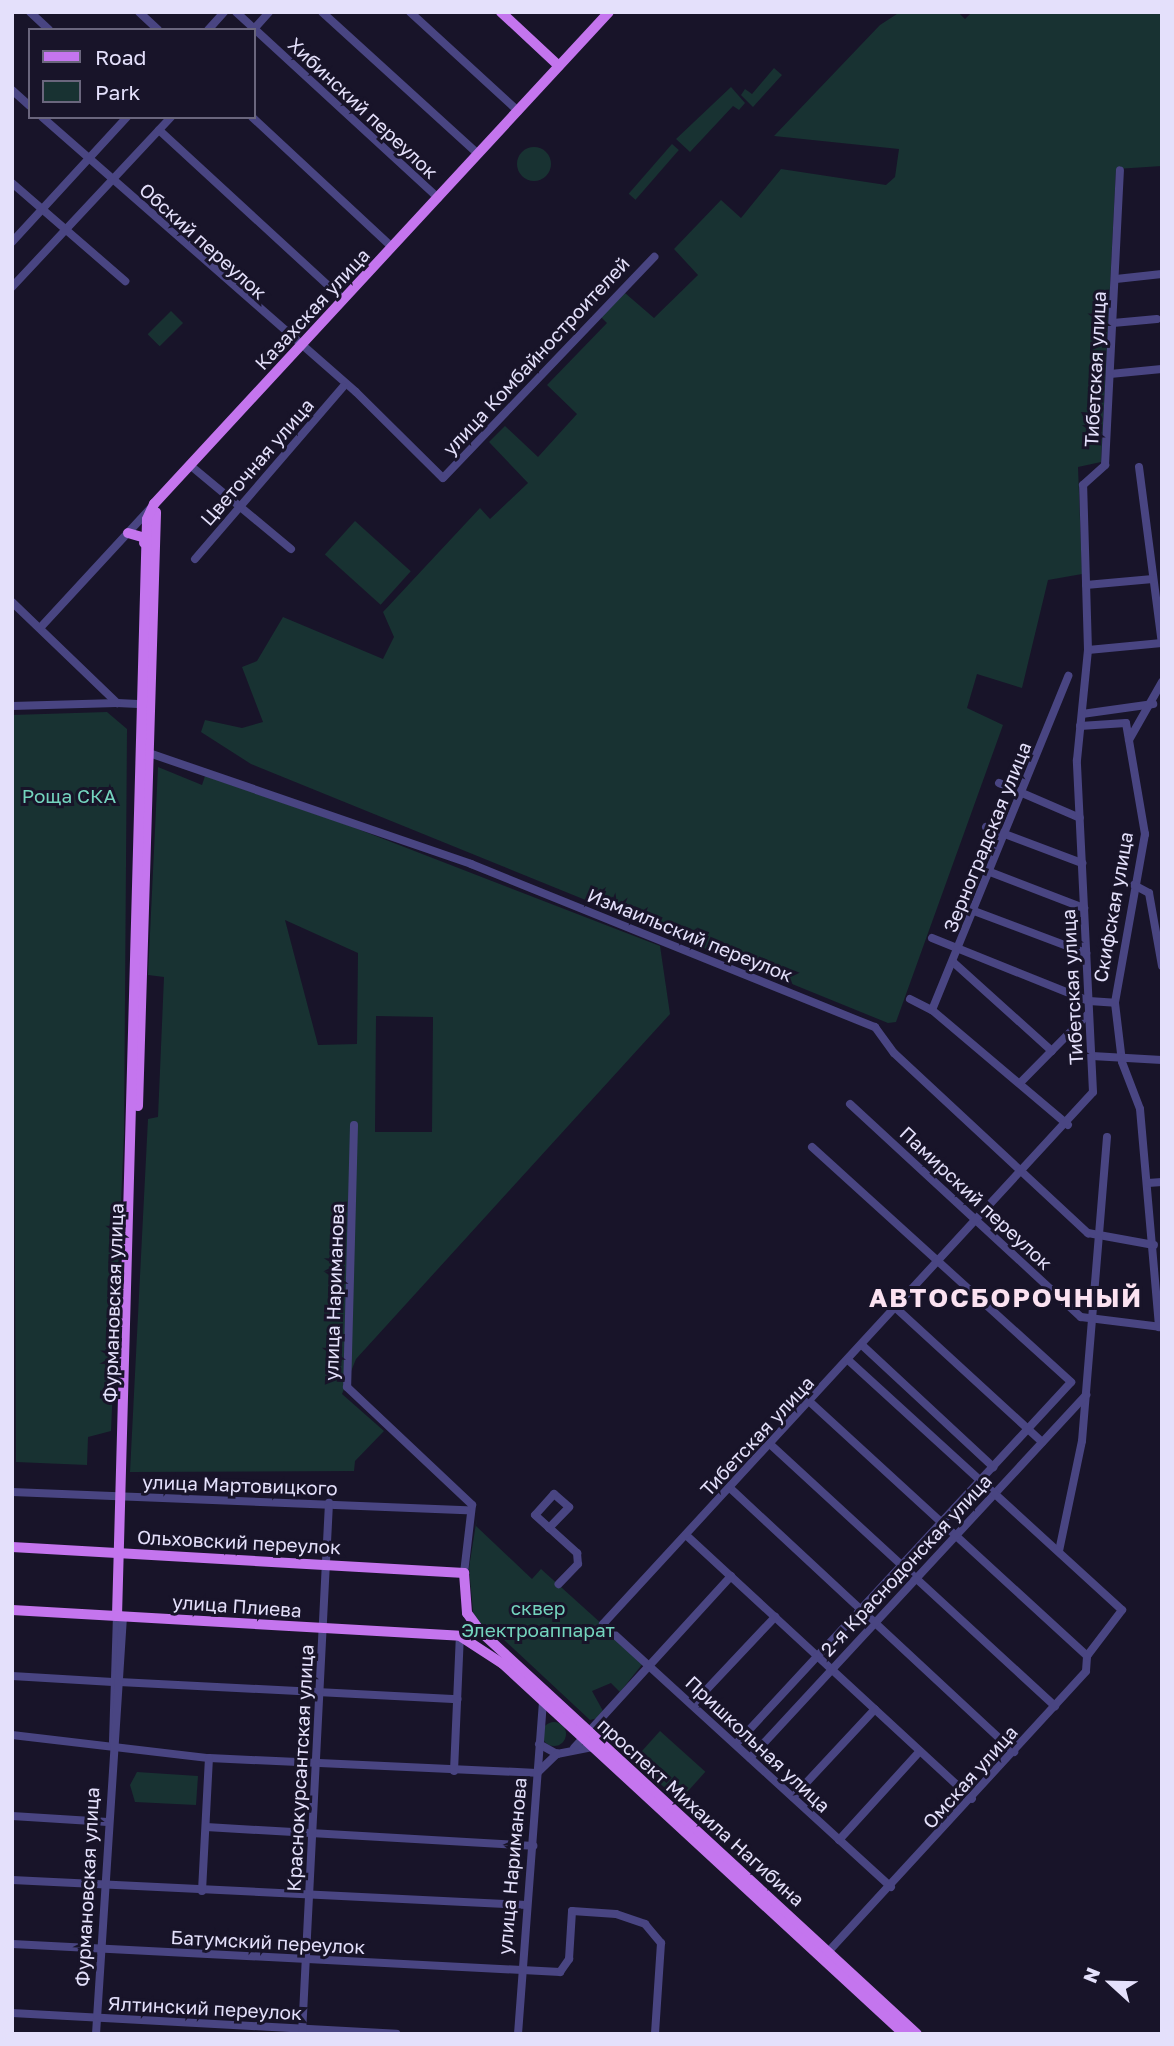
<!DOCTYPE html>
<meta charset="utf-8">
<style>
body{margin:0}
#map{position:relative;width:1174px;height:2046px;overflow:hidden;background:#181429;font-family:"Golos Text",sans-serif}
div>[style]{position:absolute}
.green>*{inset:0;background:#183232;transform-origin:0 0}
.round{border-radius:50%}
.minor>*{height:8px;margin:-4px;padding:0 4px;transform-origin:4px;border-radius:4px;background:#494582}
.major>*{height:10px;margin:-5px;padding:0 5px;transform-origin:5px;border-radius:5px;background:#c475ee}
span{translate:-50% -50%;white-space:nowrap;text-align:center;line-height:1.15;-webkit-text-stroke:6px #181429;paint-order:stroke}
.street-label{font-size:19px;color:#e4e0fb}
.park-label{font-size:19px;color:#74d4be}
.district-label{font-size:26px;color:#fbe2f1;font-weight:700;letter-spacing:2px}
.frame{position:absolute;inset:0;border:14px solid #e4e0fb;pointer-events:none}
.legend{position:absolute;left:28px;top:28px;width:228px;height:91px;box-sizing:border-box;background:#181429;border:2px solid #6a667d;margin:0;padding:9px 12px;list-style:none;font-size:21px;color:#e4e0fb}
.legend li{display:flex;align-items:center;gap:14px;height:35px}
.legend b{width:35px;border:2px solid #6a667d}
.north{position:absolute;left:1076px;top:1948px;width:70px;height:70px;-webkit-text-stroke:5px #181429;paint-order:stroke;rotate:292deg;font-size:19px;font-weight:700;line-height:28px;text-align:center;color:#e4e0fb}
.north::after{content:'';display:block;margin:auto;width:24px;height:32px;background:#e4e0fb;clip-path:polygon(50% 0,100% 100%,50% 72%,0 100%)}
</style>
<div id="map">
<div class="green">
<i style="clip-path:polygon(900px 12px,958px 12px,965px 19px,972px 12px,1162px 12px,1162px 166px,1116px 169px,1101px 462px,1078px 467px,1082px 574px,1048px 580px,1022px 688px,977px 674px,967px 708px,1003px 725px,896px 1022px,888px 1023px,251px 764px,201px 732px,205px 720px,242px 728px,263px 722px,242px 667px,257px 661px,283px 617px,383px 659px,394px 637px,383px 612px,480px 508px,490px 519px,528px 483px,489px 442px,505px 426px,538px 457px,577px 414px,547px 385px,607px 323px,601px 317px,625px 293px,654px 318px,698px 275px,674px 249px,721px 200px,741px 218px,781px 169px,886px 185px,895px 177px,899px 149px,774px 136px,880px 25px)"></i>
<i style="clip-path:polygon(774px 68px,782px 75px,753px 107px,741px 95px,745px 89px,752px 94px)"></i>
<i style="clip-path:polygon(731px 87px,745px 103px,739px 110px,733px 106px,690px 152px,676px 139px)"></i>
<i style="left:672px;top:144px;width:9px;height:66px;rotate:41deg"></i>
<i class="round" style="left:517px;top:147px;width:34px;height:34px"></i>
<i style="left:171px;top:311px;width:17px;height:33px;rotate:45deg"></i>
<i style="left:355px;top:521px;width:75px;height:45px;rotate:42deg"></i>
<i style="clip-path:polygon(107px 712px,127px 729px,124px 1134px,111px 1431px,88px 1437px,87px 1465px,16px 1462px,12px 715px)"></i>
<i style="clip-path:polygon(evenodd,158px 767px,202px 785px,205px 776px,350px 826px,660px 946px,670px 1014px,356px 1359px,342px 1394px,384px 1431px,355px 1461px,354px 1471px,130px 1472px,148px 1119px,158px 1117px,164px 977px,148px 975px,158px 767px,285px 920px,358px 953px,357px 1044px,318px 1045px,285px 920px,158px 767px,376px 1016px,433px 1017px,432px 1132px,375px 1132px,376px 1016px)"></i>
<i style="clip-path:polygon(477px 1517px,476px 1526px,532px 1579px,541px 1569px,644px 1662px,620px 1692px,611px 1683px,592px 1691px,603px 1711px,598px 1718px,590px 1720px,501px 1637px,474px 1622px,469px 1568px)"></i>
<i class="round" style="left:542px;top:1722px;width:24px;height:24px"></i>
<i style="left:660px;top:1731px;width:61px;height:39px;rotate:42deg"></i>
<i style="clip-path:polygon(137px 1772px,198px 1776px,196px 1805px,135px 1802px,130px 1785px)"></i>
</div>
<div class="minor">
<i style="left:30px;top:12px;width:26px;rotate:43deg"></i>
<i style="left:139px;top:12px;width:26px;rotate:43deg"></i>
<i style="left:236px;top:12px;width:275px;rotate:42.6deg"></i>
<i style="left:322px;top:12px;width:211px;rotate:42.3deg"></i>
<i style="left:410px;top:12px;width:147px;rotate:42.5deg"></i>
<i style="left:208px;top:30px;width:24px;rotate:-48deg"></i>
<i style="left:253px;top:30px;width:24px;rotate:-48deg"></i>
<i style="left:12px;top:90px;width:24px;rotate:42deg"></i>
<i style="left:42px;top:117px;width:417px;rotate:41.2deg"></i>
<i style="left:356px;top:392px;width:122px;rotate:44.7deg"></i>
<i style="left:443px;top:478px;width:306px;rotate:-46.3deg"></i>
<i style="left:252px;top:117px;width:191px;rotate:42.9deg"></i>
<i style="left:159px;top:130px;width:251px;rotate:42.6deg"></i>
<i style="left:12px;top:183px;width:150px;rotate:40.9deg"></i>
<i style="left:12px;top:242px;width:170px;rotate:-47.4deg"></i>
<i style="left:1116px;top:279px;width:46px;rotate:-6.2deg"></i>
<i style="left:12px;top:287px;width:233px;rotate:-46.9deg"></i>
<i style="left:1113px;top:323px;width:44px;rotate:-5.2deg"></i>
<i style="left:1110px;top:374px;width:52px;rotate:-5.5deg"></i>
<i style="left:191px;top:466px;width:130px;rotate:39.7deg"></i>
<i style="left:1139px;top:467px;width:178px;rotate:82.6deg"></i>
<i style="left:195px;top:559px;width:227px;rotate:-49.3deg"></i>
<i style="left:1086px;top:585px;width:67px;rotate:-5.1deg"></i>
<i style="left:12px;top:602px;width:146px;rotate:43.9deg"></i>
<i style="left:117px;top:703px;width:21px;rotate:3deg"></i>
<i style="left:40px;top:628px;width:162px;rotate:-47.3deg"></i>
<i style="left:1088px;top:650px;width:74px;rotate:-5.4deg"></i>
<i style="left:12px;top:706px;width:105px;rotate:-1.6deg"></i>
<i style="left:1082px;top:714px;width:72px;rotate:-8deg"></i>
<i style="left:1080px;top:726px;width:46px;rotate:-3.7deg"></i>
<i style="left:1126px;top:723px;width:113px;rotate:80.3deg"></i>
<i style="left:1145px;top:834px;width:172px;rotate:100.1deg"></i>
<i style="left:1115px;top:1003px;width:59px;rotate:83.2deg"></i>
<i style="left:1122px;top:1062px;width:50px;rotate:69deg"></i>
<i style="left:1140px;top:1109px;width:219px;rotate:85deg"></i>
<i style="left:1129px;top:740px;width:67px;rotate:-60.4deg"></i>
<i style="left:149px;top:753px;width:341px;rotate:19deg"></i>
<i style="left:471px;top:864px;width:436px;rotate:22deg"></i>
<i style="left:875px;top:1027px;width:32px;rotate:54deg"></i>
<i style="left:894px;top:1053px;width:265px;rotate:42.9deg"></i>
<i style="left:1088px;top:1233px;width:67px;rotate:10.3deg"></i>
<i style="left:999px;top:783px;width:88px;rotate:23.4deg"></i>
<i style="left:986px;top:827px;width:103px;rotate:20.6deg"></i>
<i style="left:990px;top:872px;width:101px;rotate:21deg"></i>
<i style="left:1134px;top:885px;width:17px;rotate:28deg"></i>
<i style="left:1149px;top:893px;width:74px;rotate:79.9deg"></i>
<i style="left:974px;top:911px;width:120px;rotate:20.6deg"></i>
<i style="left:932px;top:938px;width:169px;rotate:21.9deg"></i>
<i style="left:1089px;top:1001px;width:26px;rotate:4deg"></i>
<i style="left:953px;top:962px;width:133px;rotate:42deg"></i>
<i style="left:910px;top:999px;width:25px;rotate:27deg"></i>
<i style="left:932px;top:1010px;width:178px;rotate:40.2deg"></i>
<i style="left:932px;top:1010px;width:361px;rotate:-67.8deg"></i>
<i style="left:1092px;top:1056px;width:70px;rotate:3.3deg"></i>
<i style="left:1020px;top:1083px;width:98px;rotate:-45.4deg"></i>
<i style="left:850px;top:1104px;width:314px;rotate:42.7deg"></i>
<i style="left:1081px;top:1317px;width:81px;rotate:7.1deg"></i>
<i style="left:354px;top:1125px;width:262px;rotate:91.5deg"></i>
<i style="left:347px;top:1387px;width:172px;rotate:43.3deg"></i>
<i style="left:472px;top:1505px;width:68px;rotate:96.7deg"></i>
<i style="left:812px;top:1147px;width:350px;rotate:42.2deg"></i>
<i style="left:1148px;top:1183px;width:14px;rotate:-4deg"></i>
<i style="left:897px;top:1309px;width:197px;rotate:42.5deg"></i>
<i style="left:863px;top:1346px;width:178px;rotate:42.9deg"></i>
<i style="left:810px;top:1402px;width:376px;rotate:42.5deg"></i>
<i style="left:771px;top:1445px;width:386px;rotate:42.6deg"></i>
<i style="left:730px;top:1488px;width:388px;rotate:42.9deg"></i>
<i style="left:12px;top:1492px;width:455px;rotate:2.3deg"></i>
<i style="left:549px;top:1528px;width:29px;rotate:-46deg"></i>
<i style="left:569px;top:1507px;width:20px;rotate:-139deg"></i>
<i style="left:554px;top:1494px;width:28px;rotate:132deg"></i>
<i style="left:535px;top:1515px;width:57px;rotate:42.1deg"></i>
<i style="left:577px;top:1553px;width:11px;rotate:85deg"></i>
<i style="left:578px;top:1564px;width:28px;rotate:134deg"></i>
<i style="left:686px;top:1535px;width:389px;rotate:42.7deg"></i>
<i style="left:1059px;top:1551px;width:112px;rotate:-78.2deg"></i>
<i style="left:1082px;top:1441px;width:305px;rotate:-85.3deg"></i>
<i style="left:12px;top:1676px;width:101px;rotate:3.4deg"></i>
<i style="left:119px;top:1682px;width:339px;rotate:2.9deg"></i>
<i style="left:693px;top:1704px;width:120px;rotate:-46.7deg"></i>
<i style="left:12px;top:1735px;width:198px;rotate:6.7deg"></i>
<i style="left:209px;top:1758px;width:328px;rotate:2.6deg"></i>
<i style="left:113px;top:1742px;width:126px;rotate:-88.2deg"></i>
<i style="left:539px;top:1744px;width:21px;rotate:29deg"></i>
<i style="left:557px;top:1754px;width:36px;rotate:-11deg"></i>
<i style="left:736px;top:1744px;width:493px;rotate:-47.2deg"></i>
<i style="left:574px;top:1748px;width:233px;rotate:-47.6deg"></i>
<i style="left:750px;top:1758px;width:495px;rotate:-47.2deg"></i>
<i style="left:454px;top:1771px;width:135px;rotate:-87.5deg"></i>
<i style="left:537px;top:1773px;width:28px;rotate:-44deg"></i>
<i style="left:793px;top:1797px;width:120px;rotate:-47deg"></i>
<i style="left:12px;top:1816px;width:96px;rotate:3.6deg"></i>
<i style="left:206px;top:1827px;width:328px;rotate:3.3deg"></i>
<i style="left:839px;top:1840px;width:120px;rotate:-47.7deg"></i>
<i style="left:12px;top:1880px;width:515px;rotate:2.78deg"></i>
<i style="left:891px;top:1887px;width:390px;rotate:-137.6deg"></i>
<i style="left:603px;top:1624px;width:723px;rotate:-47.35deg"></i>
<i style="left:1093px;top:1092px;width:332px;rotate:-92.8deg"></i>
<i style="left:1077px;top:760px;width:111px;rotate:-84.3deg"></i>
<i style="left:1088px;top:650px;width:165px;rotate:-91.7deg"></i>
<i style="left:1083px;top:485px;width:30px;rotate:-42deg"></i>
<i style="left:1105px;top:465px;width:295px;rotate:-87.1deg"></i>
<i style="left:202px;top:1891px;width:133px;rotate:-87deg"></i>
<i style="left:12px;top:1944px;width:549px;rotate:2.92deg"></i>
<i style="left:560px;top:1972px;width:16px;rotate:-55deg"></i>
<i style="left:569px;top:1959px;width:48px;rotate:-86.4deg"></i>
<i style="left:572px;top:1911px;width:44px;rotate:3.9deg"></i>
<i style="left:616px;top:1914px;width:31px;rotate:19deg"></i>
<i style="left:645px;top:1924px;width:25px;rotate:50deg"></i>
<i style="left:661px;top:1943px;width:91px;rotate:93.8deg"></i>
<i style="left:828px;top:1952px;width:381px;rotate:-47.4deg"></i>
<i style="left:1086px;top:1671px;width:15px;rotate:-86deg"></i>
<i style="left:1087px;top:1656px;width:58px;rotate:-52.7deg"></i>
<i style="left:1122px;top:1610px;width:369px;rotate:-137.6deg"></i>
<i style="left:12px;top:2013px;width:385px;rotate:3.1deg"></i>
<i style="left:96px;top:2034px;width:419px;rotate:-86.3deg"></i>
<i style="left:302px;top:2034px;width:532px;rotate:-87.09deg"></i>
<i style="left:518px;top:2034px;width:334px;rotate:-85.7deg"></i>
</div>
<div class="major">
<i style="left:501px;top:12px;width:79px;rotate:43deg"></i>
<i style="left:128px;top:533px;width:18px;rotate:16deg"></i>
<i style="left:145px;top:538px;width:5px;rotate:101deg"></i>
<i style="left:138px;top:1106px;width:594px;rotate:-88.26deg"></i>
<i style="left:12px;top:1547px;width:453px;rotate:3.3deg"></i>
<i style="left:464px;top:1573px;width:40px;rotate:85.7deg"></i>
<i style="left:467px;top:1613px;width:22px;rotate:54deg"></i>
<i style="left:480px;top:1631px;width:594px;rotate:42.68deg"></i>
<i style="left:12px;top:1610px;width:449px;rotate:3.3deg"></i>
<i style="left:460px;top:1636px;width:51px;rotate:33.1deg"></i>
<i style="left:503px;top:1664px;width:546px;rotate:42.7deg"></i>
<i style="left:117px;top:1616px;width:1097px;rotate:-88.43deg"></i>
<i style="left:147px;top:519px;width:17px;rotate:-65deg"></i>
<i style="left:154px;top:504px;width:670px;rotate:-47.24deg"></i>
</div>
<div class="street-label">
<span style="left:363px;top:108px;rotate:43deg">Хибинский переулок</span>
<span style="left:203px;top:241px;rotate:42deg">Обский переулок</span>
<span style="left:312px;top:309px;rotate:-47deg">Казахская улица</span>
<span style="left:536px;top:356px;rotate:-47deg">улица Комбайностроителей</span>
<span style="left:1095px;top:369px;rotate:-87deg">Тибетская улица</span>
<span style="left:257px;top:462px;rotate:-49deg">Цветочная улица</span>
<span style="left:987px;top:837px;rotate:-68deg">Зерноградская улица</span>
<span style="left:1113px;top:907px;rotate:-80deg">Скифская улица</span>
<span style="left:690px;top:935px;rotate:22deg">Измаильский переулок</span>
<span style="left:1072px;top:987px;rotate:-93deg">Тибетская улица</span>
<span style="left:976px;top:1198px;rotate:43deg">Памирский переулок</span>
<span style="left:334px;top:1292px;rotate:-88deg">улица Нариманова</span>
<span style="left:113px;top:1303px;rotate:-88deg">Фурмановская улица</span>
<span style="left:757px;top:1436px;rotate:-47deg">Тибетская улица</span>
<span style="left:240px;top:1485px;rotate:2deg">улица Мартовицкого</span>
<span style="left:239px;top:1542px;rotate:3deg">Ольховский переулок</span>
<span style="left:906px;top:1565px;rotate:-47deg">2-я Краснодонская улица</span>
<span style="left:237px;top:1606px;rotate:4deg">улица Плиева</span>
<span style="left:758px;top:1744px;rotate:43deg">Пришкольная улица</span>
<span style="left:300px;top:1768px;rotate:-87deg">Краснокурсантская улица</span>
<span style="left:970px;top:1777px;rotate:-48deg">Омская улица</span>
<span style="left:701px;top:1812px;rotate:42deg">проспект Михаила Нагибина</span>
<span style="left:512px;top:1866px;rotate:-85deg">улица Нариманова</span>
<span style="left:87px;top:1887px;rotate:-87deg">Фурмановская улица</span>
<span style="left:268px;top:1942px;rotate:3deg">Батумский переулок</span>
<span style="left:205px;top:2008px;rotate:3deg">Ялтинский переулок</span>
</div>
<div class="park-label">
<span style="left:69px;top:796px">Роща СКА</span>
<span style="left:538px;top:1619px">cквер<br>Электроаппарат</span>
</div>
<div class="district-label">
<span style="left:1006px;top:1298px">АВТОСБОРОЧНЫЙ</span>
</div>
<div class="frame"></div>
<ul class="legend">
<li><b style="height:9px;background:#c475ee"></b>Road</li>
<li><b style="height:19px;background:#183232"></b>Park</li>
</ul>
<div class="north">N</div>
</div>
